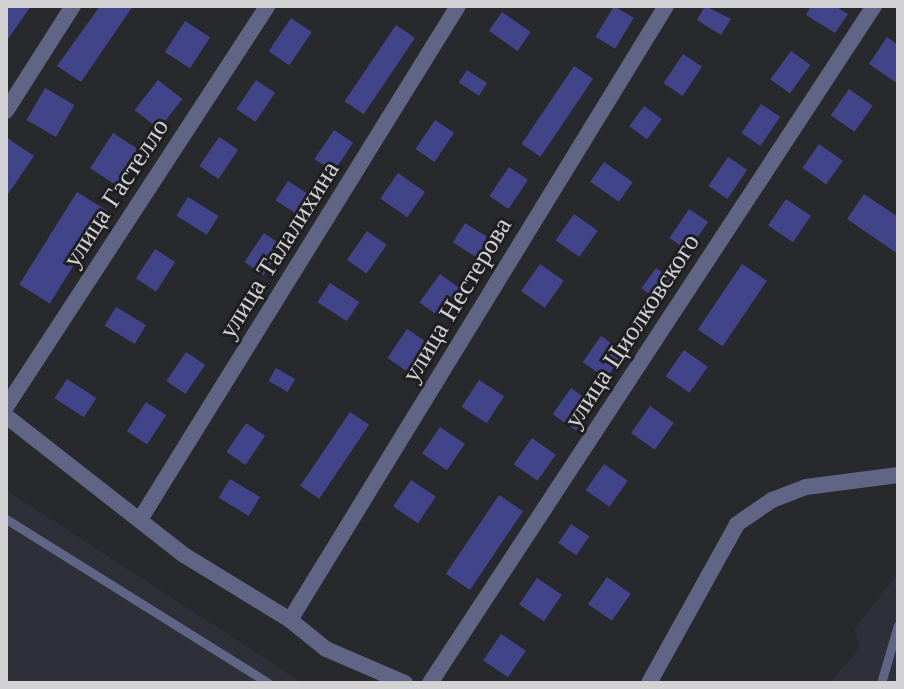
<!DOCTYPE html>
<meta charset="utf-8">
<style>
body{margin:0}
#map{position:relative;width:904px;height:689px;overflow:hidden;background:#28292c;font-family:"Libre Baskerville",serif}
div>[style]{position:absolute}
.built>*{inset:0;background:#2e2f38}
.building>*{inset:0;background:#42448a;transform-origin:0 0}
.service>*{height:9px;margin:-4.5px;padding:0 4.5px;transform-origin:4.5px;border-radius:4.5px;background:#606485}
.minor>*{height:16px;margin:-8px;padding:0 8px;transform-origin:8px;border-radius:8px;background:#606485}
span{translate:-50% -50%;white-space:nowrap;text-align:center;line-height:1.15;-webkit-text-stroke:6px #1f1f22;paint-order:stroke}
.street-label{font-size:26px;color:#d2d2d4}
.frame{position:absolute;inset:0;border:8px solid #d2d2d4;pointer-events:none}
</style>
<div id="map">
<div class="built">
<i style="clip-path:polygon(6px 490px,303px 683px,6px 683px)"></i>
<i style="clip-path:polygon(898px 573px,898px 683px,830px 683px,860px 647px,854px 629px)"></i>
</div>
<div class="building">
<i style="clip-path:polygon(6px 6px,31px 6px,6px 42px)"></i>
<i style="clip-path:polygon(100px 6px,133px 6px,81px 82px,57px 66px)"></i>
<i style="left:614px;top:6px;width:23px;height:36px;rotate:31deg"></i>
<i style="clip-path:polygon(705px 6px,731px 19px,721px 35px,697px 20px)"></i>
<i style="clip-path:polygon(811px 6px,835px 6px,848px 14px,835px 33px,806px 15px)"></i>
<i style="left:502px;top:12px;width:35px;height:23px;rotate:35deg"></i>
<i style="left:291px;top:18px;width:25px;height:40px;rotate:34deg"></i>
<i style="left:185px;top:21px;width:30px;height:37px;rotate:33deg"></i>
<i style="left:396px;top:25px;width:23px;height:92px;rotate:34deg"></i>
<i style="clip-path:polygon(887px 37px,898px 45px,898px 84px,869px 64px)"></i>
<i style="left:791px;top:51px;width:24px;height:35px;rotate:36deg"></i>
<i style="left:683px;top:54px;width:23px;height:35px;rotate:34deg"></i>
<i style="left:574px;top:66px;width:23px;height:94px;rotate:34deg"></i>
<i style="left:467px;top:70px;width:24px;height:15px;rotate:33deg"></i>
<i style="left:158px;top:80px;width:31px;height:38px;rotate:38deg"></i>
<i style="left:256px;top:80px;width:23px;height:35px;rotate:34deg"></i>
<i style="left:45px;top:88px;width:34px;height:37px;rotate:30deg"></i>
<i style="left:849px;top:89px;width:29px;height:32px;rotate:35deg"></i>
<i style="left:761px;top:104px;width:23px;height:35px;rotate:34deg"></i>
<i style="left:644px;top:106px;width:22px;height:25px;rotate:36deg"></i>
<i style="left:435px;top:120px;width:23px;height:35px;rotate:34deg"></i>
<i style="left:334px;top:130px;width:23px;height:35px;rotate:34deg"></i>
<i style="left:113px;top:133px;width:35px;height:42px;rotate:33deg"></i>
<i style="clip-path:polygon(6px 137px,34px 156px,6px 197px)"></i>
<i style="left:219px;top:137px;width:23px;height:35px;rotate:34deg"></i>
<i style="left:819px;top:144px;width:29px;height:29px;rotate:35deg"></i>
<i style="left:728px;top:157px;width:23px;height:35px;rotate:34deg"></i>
<i style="left:604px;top:162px;width:35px;height:24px;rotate:35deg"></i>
<i style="left:509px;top:167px;width:23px;height:35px;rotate:34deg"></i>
<i style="left:398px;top:173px;width:33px;height:31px;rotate:35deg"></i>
<i style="left:288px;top:181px;width:35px;height:23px;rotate:33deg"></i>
<i style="left:77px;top:192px;width:36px;height:109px;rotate:32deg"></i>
<i style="clip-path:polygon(864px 194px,898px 217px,898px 254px,847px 219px)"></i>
<i style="left:188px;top:197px;width:36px;height:22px;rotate:32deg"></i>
<i style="left:786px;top:199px;width:30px;height:32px;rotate:34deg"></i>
<i style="left:689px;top:209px;width:23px;height:35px;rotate:34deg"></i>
<i style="left:574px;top:214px;width:29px;height:32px;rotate:35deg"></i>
<i style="left:465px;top:223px;width:36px;height:23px;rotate:32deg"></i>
<i style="left:367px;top:231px;width:24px;height:35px;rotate:35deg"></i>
<i style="left:264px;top:233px;width:23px;height:35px;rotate:34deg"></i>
<i style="left:155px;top:249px;width:24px;height:35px;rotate:33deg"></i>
<i style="left:540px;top:264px;width:29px;height:33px;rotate:35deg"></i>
<i style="left:742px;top:264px;width:30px;height:79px;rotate:34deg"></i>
<i style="left:656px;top:268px;width:24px;height:25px;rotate:36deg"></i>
<i style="left:440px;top:274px;width:24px;height:35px;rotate:36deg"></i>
<i style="left:330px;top:283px;width:35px;height:23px;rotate:33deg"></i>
<i style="left:116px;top:307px;width:35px;height:22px;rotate:31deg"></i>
<i style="left:407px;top:329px;width:23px;height:35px;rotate:34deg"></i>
<i style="left:601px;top:336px;width:29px;height:32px;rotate:35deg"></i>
<i style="left:684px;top:350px;width:29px;height:32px;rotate:35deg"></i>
<i style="left:186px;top:352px;width:23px;height:35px;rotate:34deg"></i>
<i style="left:276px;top:368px;width:22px;height:15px;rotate:30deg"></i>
<i style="left:67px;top:379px;width:35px;height:23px;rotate:33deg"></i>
<i style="left:479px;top:380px;width:30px;height:32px;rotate:33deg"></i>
<i style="left:571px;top:388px;width:29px;height:32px;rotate:35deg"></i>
<i style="left:146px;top:402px;width:24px;height:35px;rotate:33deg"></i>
<i style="left:650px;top:406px;width:29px;height:33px;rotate:35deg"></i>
<i style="left:350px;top:412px;width:23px;height:89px;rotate:34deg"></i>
<i style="left:246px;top:423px;width:23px;height:35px;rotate:34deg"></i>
<i style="left:440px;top:427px;width:30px;height:32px;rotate:34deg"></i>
<i style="left:532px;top:438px;width:29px;height:32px;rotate:35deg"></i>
<i style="left:604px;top:464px;width:29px;height:32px;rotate:35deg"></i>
<i style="left:230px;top:479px;width:35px;height:22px;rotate:31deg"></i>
<i style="left:411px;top:480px;width:30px;height:32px;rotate:34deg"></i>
<i style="left:499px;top:495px;width:29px;height:95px;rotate:34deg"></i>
<i style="left:571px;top:524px;width:22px;height:23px;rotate:34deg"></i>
<i style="left:607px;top:577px;width:29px;height:33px;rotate:35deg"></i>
<i style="left:537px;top:578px;width:30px;height:32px;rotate:34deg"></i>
<i style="left:501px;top:634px;width:30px;height:32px;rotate:34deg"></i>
</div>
<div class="service">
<i style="left:6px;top:519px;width:309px;rotate:32deg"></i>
<i style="left:881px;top:683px;width:60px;rotate:-73.7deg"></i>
</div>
<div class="minor">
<i style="left:6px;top:111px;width:125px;rotate:-57.5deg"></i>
<i style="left:6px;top:407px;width:478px;rotate:-56.9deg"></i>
<i style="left:6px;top:416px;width:226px;rotate:38deg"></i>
<i style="left:184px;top:555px;width:124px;rotate:31.5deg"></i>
<i style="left:290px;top:620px;width:46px;rotate:38.9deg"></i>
<i style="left:326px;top:649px;width:86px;rotate:23.3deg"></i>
<i style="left:141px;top:518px;width:602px;rotate:-58.24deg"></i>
<i style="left:290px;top:620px;width:720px;rotate:-58.52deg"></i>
<i style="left:430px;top:683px;width:810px;rotate:-56.74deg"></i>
<i style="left:649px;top:683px;width:182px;rotate:-61deg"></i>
<i style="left:737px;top:524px;width:42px;rotate:-34.4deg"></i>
<i style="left:772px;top:500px;width:36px;rotate:-21deg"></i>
<i style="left:806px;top:487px;width:93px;rotate:-7.4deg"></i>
</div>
<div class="street-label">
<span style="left:116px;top:193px;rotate:-57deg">улица Гастелло</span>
<span style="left:279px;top:250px;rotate:-58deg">улица Талалихина</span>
<span style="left:457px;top:300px;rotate:-59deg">улица Нестерова</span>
<span style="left:632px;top:331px;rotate:-57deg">улица Циолковского</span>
</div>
<div class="frame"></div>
</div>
